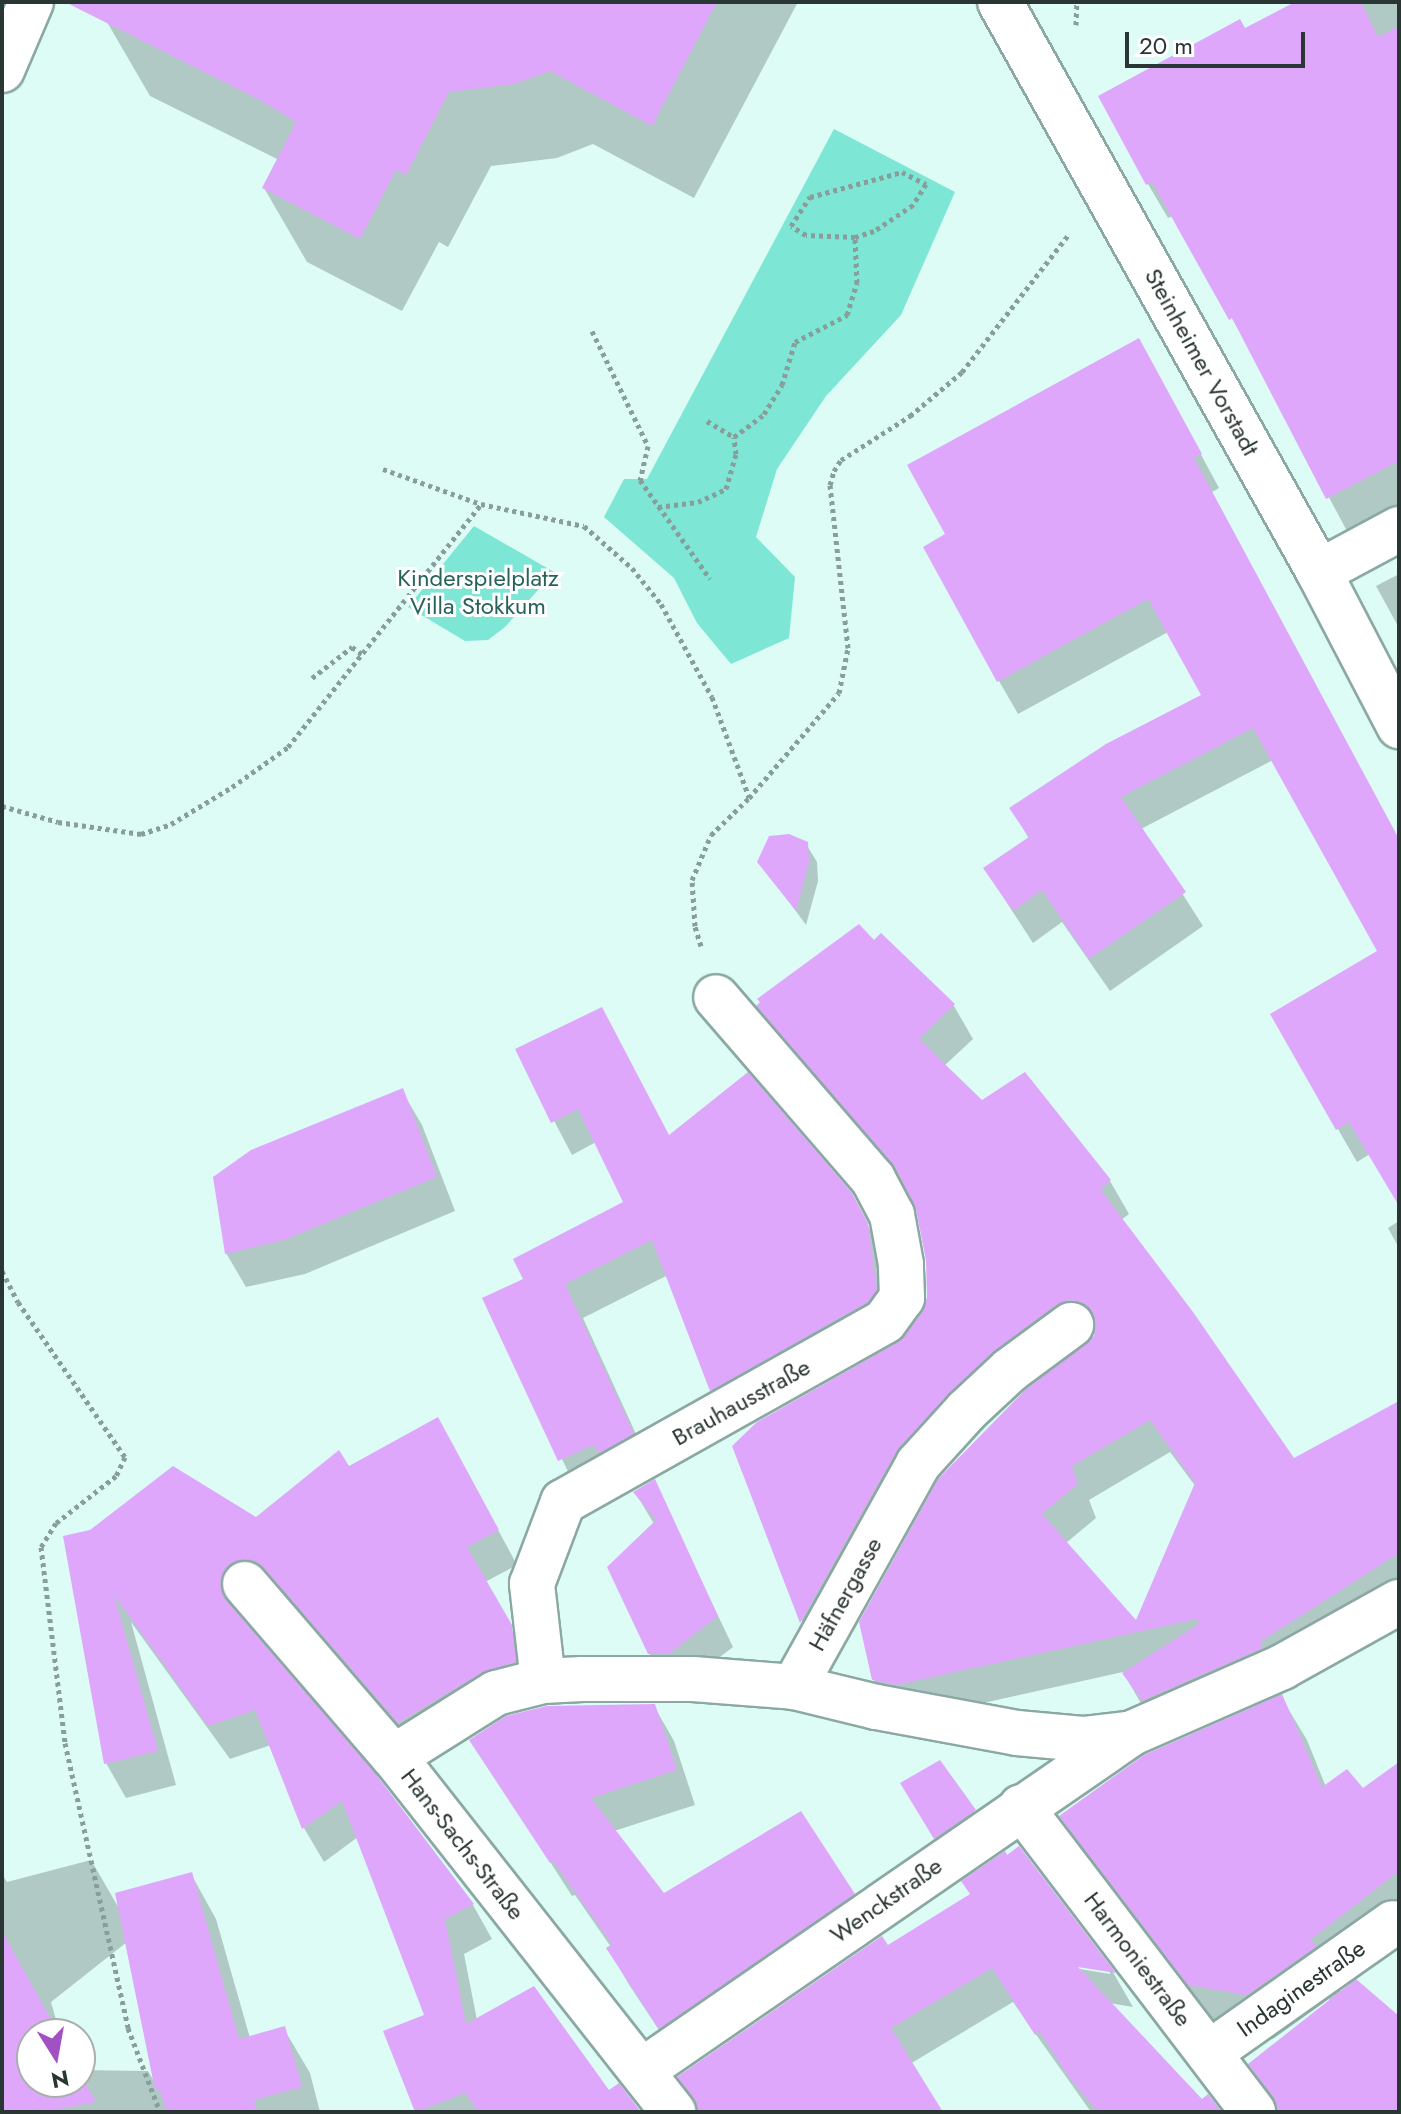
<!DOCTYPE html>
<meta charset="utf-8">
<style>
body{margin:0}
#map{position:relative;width:1401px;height:2114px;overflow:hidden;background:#ddfcf6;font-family:Jost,sans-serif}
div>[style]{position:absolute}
.green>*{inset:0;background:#7de6d4}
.shadow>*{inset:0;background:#0003}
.building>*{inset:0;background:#dfa7fb}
.path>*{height:5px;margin-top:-2.5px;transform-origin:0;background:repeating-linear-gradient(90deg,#889e9a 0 4px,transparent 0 8px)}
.roads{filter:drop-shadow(2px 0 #8ba8a2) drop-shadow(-2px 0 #8ba8a2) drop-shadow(0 2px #8ba8a2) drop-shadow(0 -2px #8ba8a2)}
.minor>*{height:44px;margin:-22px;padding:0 22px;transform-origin:22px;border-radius:22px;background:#fff}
.major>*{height:44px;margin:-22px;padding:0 22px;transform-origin:22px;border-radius:22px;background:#fff}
span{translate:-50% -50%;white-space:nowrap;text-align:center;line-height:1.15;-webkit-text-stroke:6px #fff;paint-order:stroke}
.street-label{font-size:24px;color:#2a3634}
.park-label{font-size:24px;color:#28635a}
.frame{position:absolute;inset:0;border:4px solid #2a3634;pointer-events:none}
.north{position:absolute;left:16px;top:2018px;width:80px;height:80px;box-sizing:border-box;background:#fff;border:2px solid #aaafae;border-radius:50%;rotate:169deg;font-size:22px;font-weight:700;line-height:32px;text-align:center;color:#2a3634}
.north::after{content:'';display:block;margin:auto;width:28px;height:36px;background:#a051c3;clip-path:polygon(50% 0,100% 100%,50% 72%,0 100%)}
.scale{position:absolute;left:1125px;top:32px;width:180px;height:36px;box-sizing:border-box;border:4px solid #2a3634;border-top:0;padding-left:10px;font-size:24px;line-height:28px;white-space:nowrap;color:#2a3634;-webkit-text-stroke:6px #fff;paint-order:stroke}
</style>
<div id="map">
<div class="green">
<i style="clip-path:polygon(834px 129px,955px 192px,901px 315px,826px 396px,777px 469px,756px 537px,795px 577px,789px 638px,731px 664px,697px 623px,674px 578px,604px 517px,624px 479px,647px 479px)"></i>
<i style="clip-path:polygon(474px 526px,554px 572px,505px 627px,488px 640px,465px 641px,408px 607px)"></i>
</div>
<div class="shadow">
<i style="clip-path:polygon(117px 2px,798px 2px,694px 198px,593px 144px,557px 158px,491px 166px,448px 247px,439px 242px,402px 311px,307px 262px,264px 188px,279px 160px,150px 96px,107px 22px)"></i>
<i style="clip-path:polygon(1298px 2px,1399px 2px,1399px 506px,1348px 533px,1252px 353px,1173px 216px,1168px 218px,1148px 184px,1245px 30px)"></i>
<i style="clip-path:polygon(1157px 373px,1219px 488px,1212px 492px,1399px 840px,1399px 1203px,1370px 1154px,1357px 1162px,1272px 1015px,1380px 952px,1273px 760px,1141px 829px,1203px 926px,1110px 991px,1062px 922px,1033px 943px,985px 869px,1029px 839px,1012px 809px,1204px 696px,1168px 632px,1018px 714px,999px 681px,948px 535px)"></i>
<i style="clip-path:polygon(1399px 574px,1399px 628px,1376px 586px)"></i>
<i style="clip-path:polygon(806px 844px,817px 862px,818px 881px,806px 925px,760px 862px)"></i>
<i style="clip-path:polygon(evenodd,881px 936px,954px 1006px,973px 1039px,944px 1066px,982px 1103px,1024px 1074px,1110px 1181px,1129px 1214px,1121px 1220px,1294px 1460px,1399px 1404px,1399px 1600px,1143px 1707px,1123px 1672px,916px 1718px,893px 1713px,874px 1680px,1098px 1334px,1087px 1333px,966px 1428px,820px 1654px,802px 1622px,734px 1447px,899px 1344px,924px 1314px,929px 1299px,928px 1259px,918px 1209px,910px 1193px,778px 1039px,759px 1006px,881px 936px,1170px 1452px,1196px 1487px,1137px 1624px,1066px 1543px,1096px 1518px,1089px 1500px,1170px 1452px)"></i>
<i style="clip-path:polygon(517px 1050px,669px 1137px,851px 1194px,886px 1259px,895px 1324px,731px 1423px,712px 1390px,668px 1275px,583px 1318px,651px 1467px,579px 1494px,484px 1299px,525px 1280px,626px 1203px,596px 1142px,572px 1155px)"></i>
<i style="clip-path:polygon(402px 1091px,422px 1125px,455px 1211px,305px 1274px,246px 1287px,226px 1253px)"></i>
<i style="clip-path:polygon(1399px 1221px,1399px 1248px,1388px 1228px)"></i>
<i style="clip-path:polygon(457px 1454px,517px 1565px,485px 1582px,530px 1662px,419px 1757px,240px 1612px,240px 1619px,373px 1774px,473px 1905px,492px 1939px,464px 1954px,477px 2020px,641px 2112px,417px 2112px,385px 2032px,426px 2016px,358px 1837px,324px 1862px,304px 1828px,271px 1745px,230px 1759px,131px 1622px,176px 1785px,126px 1798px,106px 1763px,66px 1538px,257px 1519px,348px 1469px)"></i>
<i style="clip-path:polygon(654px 1482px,733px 1647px,686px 1683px,667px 1683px,649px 1653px,654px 1524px,635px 1492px)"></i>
<i style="clip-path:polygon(1281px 1697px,1307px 1740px,1326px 1787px,1363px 1791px,1399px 1764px,1399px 1934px,1336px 1983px,1342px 1993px,1399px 2018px,1399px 2112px,1279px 2112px,1251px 2065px,1331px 2002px,1329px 1999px,1273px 2039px,1216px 2029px,1087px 1860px,1062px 1817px)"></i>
<i style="clip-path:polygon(654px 1706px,674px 1741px,695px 1805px,614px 1831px,664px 1896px,853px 1895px,873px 1929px,680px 2062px,628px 1983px,608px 1948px,611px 1947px,575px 1895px,572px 1896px,472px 1740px)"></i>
<i style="clip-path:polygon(940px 1763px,984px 1828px,946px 1855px,912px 1801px)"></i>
<i style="clip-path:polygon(evenodd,1019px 1848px,1114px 1974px,1133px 2007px,1109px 2003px,1202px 2102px,1221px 2112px,1091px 2112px,1013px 2002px,910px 2064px,941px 2112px,698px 2112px,680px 2077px,972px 1895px,1019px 1848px,1069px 1963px,1110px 1970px,1110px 1974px,1068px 1967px,1069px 1963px)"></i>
<i style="clip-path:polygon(evenodd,91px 1860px,120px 1910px,191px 1874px,216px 1919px,250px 2038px,284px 2029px,310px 2073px,320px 2112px,2px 2112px,2px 1874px,7px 1882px,91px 1860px,127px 1942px,155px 2083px,148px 2071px,80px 2070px,80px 2082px,32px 2082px,32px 2034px,60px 2034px,51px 2002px,127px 1942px)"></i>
</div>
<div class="building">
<i style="clip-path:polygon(65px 2px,717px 2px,652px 126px,550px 71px,514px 84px,449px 92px,406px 175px,396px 170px,360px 239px,262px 188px,296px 122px,258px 99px)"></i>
<i style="clip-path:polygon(1295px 2px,1361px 2px,1378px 37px,1399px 26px,1399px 461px,1326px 499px,1232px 318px,1229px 320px,1152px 182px,1146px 185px,1098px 96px,1240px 19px,1245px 28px)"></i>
<i style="clip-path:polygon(1139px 338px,1202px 454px,1194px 458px,1399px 839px,1399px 1206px,1349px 1122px,1336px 1130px,1270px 1014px,1377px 951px,1253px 728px,1121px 797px,1186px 892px,1089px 959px,1042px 890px,1013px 911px,983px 868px,1029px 837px,1009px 808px,1106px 744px,1201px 695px,1148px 599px,997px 682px,923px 547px,945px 534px,907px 465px)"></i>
<i style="clip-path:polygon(789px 834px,808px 842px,809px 862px,796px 911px,757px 862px,769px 836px)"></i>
<i style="clip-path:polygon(evenodd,859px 924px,874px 940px,881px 933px,955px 1004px,919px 1039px,982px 1100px,1025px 1072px,1111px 1180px,1100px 1189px,1193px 1312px,1294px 1458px,1399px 1401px,1399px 1553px,1260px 1642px,1263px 1648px,1142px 1701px,1122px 1673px,1199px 1624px,1197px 1619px,896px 1685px,872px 1680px,859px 1622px,938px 1479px,1026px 1389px,1094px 1336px,1096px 1323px,1092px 1311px,1082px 1302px,1069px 1300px,1056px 1305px,993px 1352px,899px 1447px,800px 1623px,732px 1446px,757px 1422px,898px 1342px,922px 1313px,927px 1297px,926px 1260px,916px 1210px,895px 1167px,756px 1006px,760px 1002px,757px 999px,859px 924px,1150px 1420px,1195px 1483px,1136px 1620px,1042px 1514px,1078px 1484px,1072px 1466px,1150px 1420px)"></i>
<i style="clip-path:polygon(602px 1007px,669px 1135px,748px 1072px,852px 1193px,868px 1223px,877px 1290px,868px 1302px,710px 1391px,652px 1240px,565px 1284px,634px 1434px,600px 1453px,593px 1445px,558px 1461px,482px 1298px,523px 1279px,513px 1259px,623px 1202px,578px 1109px,551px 1123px,515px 1049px)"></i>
<i style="clip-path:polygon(403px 1088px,437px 1177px,284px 1240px,225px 1254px,213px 1177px,251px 1150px)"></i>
<i style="clip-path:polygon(438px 1417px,499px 1530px,467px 1547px,512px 1625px,516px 1662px,483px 1672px,398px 1723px,263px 1567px,252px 1560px,240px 1560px,229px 1565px,221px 1577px,221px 1589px,226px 1600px,375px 1773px,474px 1904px,445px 1919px,466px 2024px,534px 1986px,609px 2090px,619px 2083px,641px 2112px,478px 2112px,465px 2093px,415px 2112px,383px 2031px,424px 2015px,342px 1801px,302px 1829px,255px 1710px,208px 1726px,114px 1595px,158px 1751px,104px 1764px,63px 1536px,90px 1530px,173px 1466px,256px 1517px,339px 1450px,349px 1466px)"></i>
<i style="clip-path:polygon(655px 1479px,718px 1616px,669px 1654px,648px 1654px,607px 1567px,656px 1520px,633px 1492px)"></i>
<i style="clip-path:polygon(1282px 1694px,1322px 1787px,1347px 1769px,1363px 1788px,1399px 1762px,1399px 1871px,1310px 1940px,1317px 1946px,1247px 1995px,1188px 1985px,1059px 1816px,1144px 1755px)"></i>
<i style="clip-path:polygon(655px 1704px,677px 1770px,591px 1798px,664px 1893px,801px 1811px,855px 1894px,659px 2029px,606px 1948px,612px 1944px,553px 1861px,550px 1863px,469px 1740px,506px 1716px,547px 1706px)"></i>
<i style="clip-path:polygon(940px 1760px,976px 1810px,934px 1839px,900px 1783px)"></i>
<i style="clip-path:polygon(1019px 1846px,1116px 1973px,1078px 1967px,1202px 2099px,1208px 2094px,1222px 2112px,1098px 2112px,1068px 2076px,1039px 2031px,1035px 2035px,992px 1968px,891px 2028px,943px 2112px,697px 2112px,693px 2097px,677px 2077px,882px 1936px,888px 1945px,970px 1894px,961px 1881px,1005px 1851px,1007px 1855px)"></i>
<i style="clip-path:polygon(192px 1872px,239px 2039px,285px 2026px,302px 2087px,254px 2100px,258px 2112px,167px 2112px,159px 2089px,155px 2090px,115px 1893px)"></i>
<i style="clip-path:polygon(2px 1931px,59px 2034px,32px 2034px,32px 2082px,80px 2082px,80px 2073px,96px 2102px,43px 2112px,2px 2112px)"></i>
<i style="clip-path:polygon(1356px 1979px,1399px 2016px,1399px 2112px,1277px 2112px,1273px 2097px,1248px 2064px)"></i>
</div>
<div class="path">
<i style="left:1076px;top:25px;width:23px;rotate:-88deg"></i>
<i style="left:592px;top:331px;width:128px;rotate:64deg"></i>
<i style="left:648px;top:446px;width:35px;rotate:103deg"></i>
<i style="left:640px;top:480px;width:121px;rotate:54.7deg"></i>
<i style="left:707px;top:421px;width:31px;rotate:31deg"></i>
<i style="left:383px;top:469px;width:104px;rotate:19.7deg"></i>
<i style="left:481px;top:504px;width:105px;rotate:12.1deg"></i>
<i style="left:584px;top:526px;width:64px;rotate:41.2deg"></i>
<i style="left:632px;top:568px;width:46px;rotate:51.1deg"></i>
<i style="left:661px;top:604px;width:106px;rotate:61.3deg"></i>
<i style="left:712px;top:697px;width:107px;rotate:69.7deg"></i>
<i style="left:658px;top:507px;width:40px;rotate:-7.1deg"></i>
<i style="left:698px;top:502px;width:31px;rotate:-25deg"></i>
<i style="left:726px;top:489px;width:36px;rotate:-74deg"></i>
<i style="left:736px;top:454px;width:17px;rotate:-97deg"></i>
<i style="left:734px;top:437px;width:38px;rotate:-37deg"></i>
<i style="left:764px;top:414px;width:34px;rotate:-58deg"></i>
<i style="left:782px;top:385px;width:45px;rotate:-73.2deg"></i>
<i style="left:795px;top:342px;width:59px;rotate:-27.4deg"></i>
<i style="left:847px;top:315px;width:34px;rotate:-73deg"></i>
<i style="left:857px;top:283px;width:46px;rotate:-92.5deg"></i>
<i style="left:855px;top:237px;width:49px;rotate:-177.7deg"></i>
<i style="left:806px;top:235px;width:17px;rotate:-149deg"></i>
<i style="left:791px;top:226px;width:35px;rotate:-57deg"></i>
<i style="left:810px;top:197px;width:95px;rotate:-15.2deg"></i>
<i style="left:902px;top:172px;width:27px;rotate:27deg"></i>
<i style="left:926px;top:184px;width:25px;rotate:122deg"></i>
<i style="left:913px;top:205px;width:47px;rotate:146.3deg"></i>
<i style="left:874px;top:231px;width:20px;rotate:162deg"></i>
<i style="left:312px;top:678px;width:51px;rotate:-37.8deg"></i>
<i style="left:352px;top:647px;width:12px;rotate:35deg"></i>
<i style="left:2px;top:806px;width:58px;rotate:15.9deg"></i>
<i style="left:58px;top:822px;width:84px;rotate:8.2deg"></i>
<i style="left:141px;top:834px;width:32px;rotate:-18deg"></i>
<i style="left:171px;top:824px;width:71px;rotate:-31.2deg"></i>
<i style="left:232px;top:787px;width:69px;rotate:-35.5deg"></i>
<i style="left:288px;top:747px;width:310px;rotate:-51.5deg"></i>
<i style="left:701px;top:946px;width:21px;rotate:-107deg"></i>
<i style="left:695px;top:926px;width:46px;rotate:-93.7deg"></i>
<i style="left:692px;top:880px;width:49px;rotate:-67.1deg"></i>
<i style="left:711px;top:835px;width:53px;rotate:-44.2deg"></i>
<i style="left:749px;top:798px;width:138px;rotate:-49.4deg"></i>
<i style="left:839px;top:693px;width:46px;rotate:-78.7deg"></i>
<i style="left:848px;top:648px;width:164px;rotate:-96.3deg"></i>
<i style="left:830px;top:485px;width:15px;rotate:-74deg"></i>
<i style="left:834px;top:471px;width:13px;rotate:-58deg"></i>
<i style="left:841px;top:460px;width:82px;rotate:-32.5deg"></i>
<i style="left:910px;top:416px;width:68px;rotate:-40.2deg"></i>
<i style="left:962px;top:372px;width:175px;rotate:-52.2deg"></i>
<i style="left:2px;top:1271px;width:35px;rotate:63deg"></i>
<i style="left:18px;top:1302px;width:188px;rotate:55.4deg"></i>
<i style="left:125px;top:1457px;width:21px;rotate:115deg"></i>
<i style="left:116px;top:1476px;width:76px;rotate:141.9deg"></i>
<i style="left:56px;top:1523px;width:28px;rotate:122deg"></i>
<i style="left:41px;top:1547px;width:197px;rotate:83deg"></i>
<i style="left:65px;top:1743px;width:292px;rotate:77.5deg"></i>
<i style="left:128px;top:2028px;width:90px;rotate:69.1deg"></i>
</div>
<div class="roads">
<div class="minor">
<i style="left:1319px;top:572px;width:91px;rotate:-28.3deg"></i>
<i style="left:245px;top:1584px;width:228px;rotate:49.3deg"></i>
<i style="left:394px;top:1757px;width:452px;rotate:51.8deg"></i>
<i style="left:543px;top:1681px;width:98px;rotate:-96.5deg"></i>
<i style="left:532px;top:1584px;width:88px;rotate:-69.3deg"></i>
<i style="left:563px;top:1502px;width:369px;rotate:-29.3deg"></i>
<i style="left:885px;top:1321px;width:29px;rotate:-54deg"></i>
<i style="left:902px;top:1298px;width:34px;rotate:-92deg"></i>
<i style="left:901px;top:1264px;width:50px;rotate:-100.4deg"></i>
<i style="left:892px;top:1215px;width:41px;rotate:-117.8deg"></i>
<i style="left:873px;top:1179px;width:240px;rotate:-130.8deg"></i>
<i style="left:794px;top:1687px;width:255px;rotate:-60.9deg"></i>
<i style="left:918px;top:1464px;width:72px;rotate:-47.8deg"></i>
<i style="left:966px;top:1411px;width:60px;rotate:-43deg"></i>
<i style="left:1010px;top:1370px;width:76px;rotate:-36.4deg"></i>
<i style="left:394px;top:1757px;width:120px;rotate:-32.1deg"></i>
<i style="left:496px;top:1693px;width:49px;rotate:-14.3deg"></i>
<i style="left:543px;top:1681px;width:39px;rotate:-3deg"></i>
<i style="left:582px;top:1679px;width:111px"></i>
<i style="left:693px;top:1679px;width:101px;rotate:4.5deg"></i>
<i style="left:794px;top:1687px;width:84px;rotate:13.7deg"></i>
<i style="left:876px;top:1707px;width:143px;rotate:10.4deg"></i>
<i style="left:1017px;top:1733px;width:66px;rotate:5.2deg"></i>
<i style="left:1083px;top:1739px;width:43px;rotate:-6.6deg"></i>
<i style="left:1021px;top:1807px;width:383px;rotate:52.7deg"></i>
<i style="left:1209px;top:2053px;width:225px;rotate:-35.2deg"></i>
<i style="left:643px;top:2070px;width:594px;rotate:-34.57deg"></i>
<i style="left:1132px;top:1733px;width:164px;rotate:-23.7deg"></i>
<i style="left:1282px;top:1667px;width:134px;rotate:-29.1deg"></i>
</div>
<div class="major">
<i style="left:1000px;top:2px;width:653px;rotate:60.77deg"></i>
<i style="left:1319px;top:572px;width:174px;rotate:62.5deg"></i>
<i style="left:2px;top:70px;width:74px;rotate:-66.9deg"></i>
</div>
</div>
<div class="street-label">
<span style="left:1202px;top:362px;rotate:61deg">Steinheimer Vorstadt</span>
<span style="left:741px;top:1402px;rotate:-29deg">Brauhausstraße</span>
<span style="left:845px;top:1594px;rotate:-61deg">Häfnergasse</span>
<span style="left:463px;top:1844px;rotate:52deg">Hans-Sachs-Straße</span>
<span style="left:886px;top:1900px;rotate:-35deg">Wenckstraße</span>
<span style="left:1138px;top:1959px;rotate:53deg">Harmoniestraße</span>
<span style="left:1301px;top:1988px;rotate:-35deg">Indaginestraße</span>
</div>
<div class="park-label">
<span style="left:478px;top:592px">Kinderspielplatz<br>Villa Stokkum</span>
</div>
<div class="frame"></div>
<div class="north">N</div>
<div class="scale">20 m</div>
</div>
